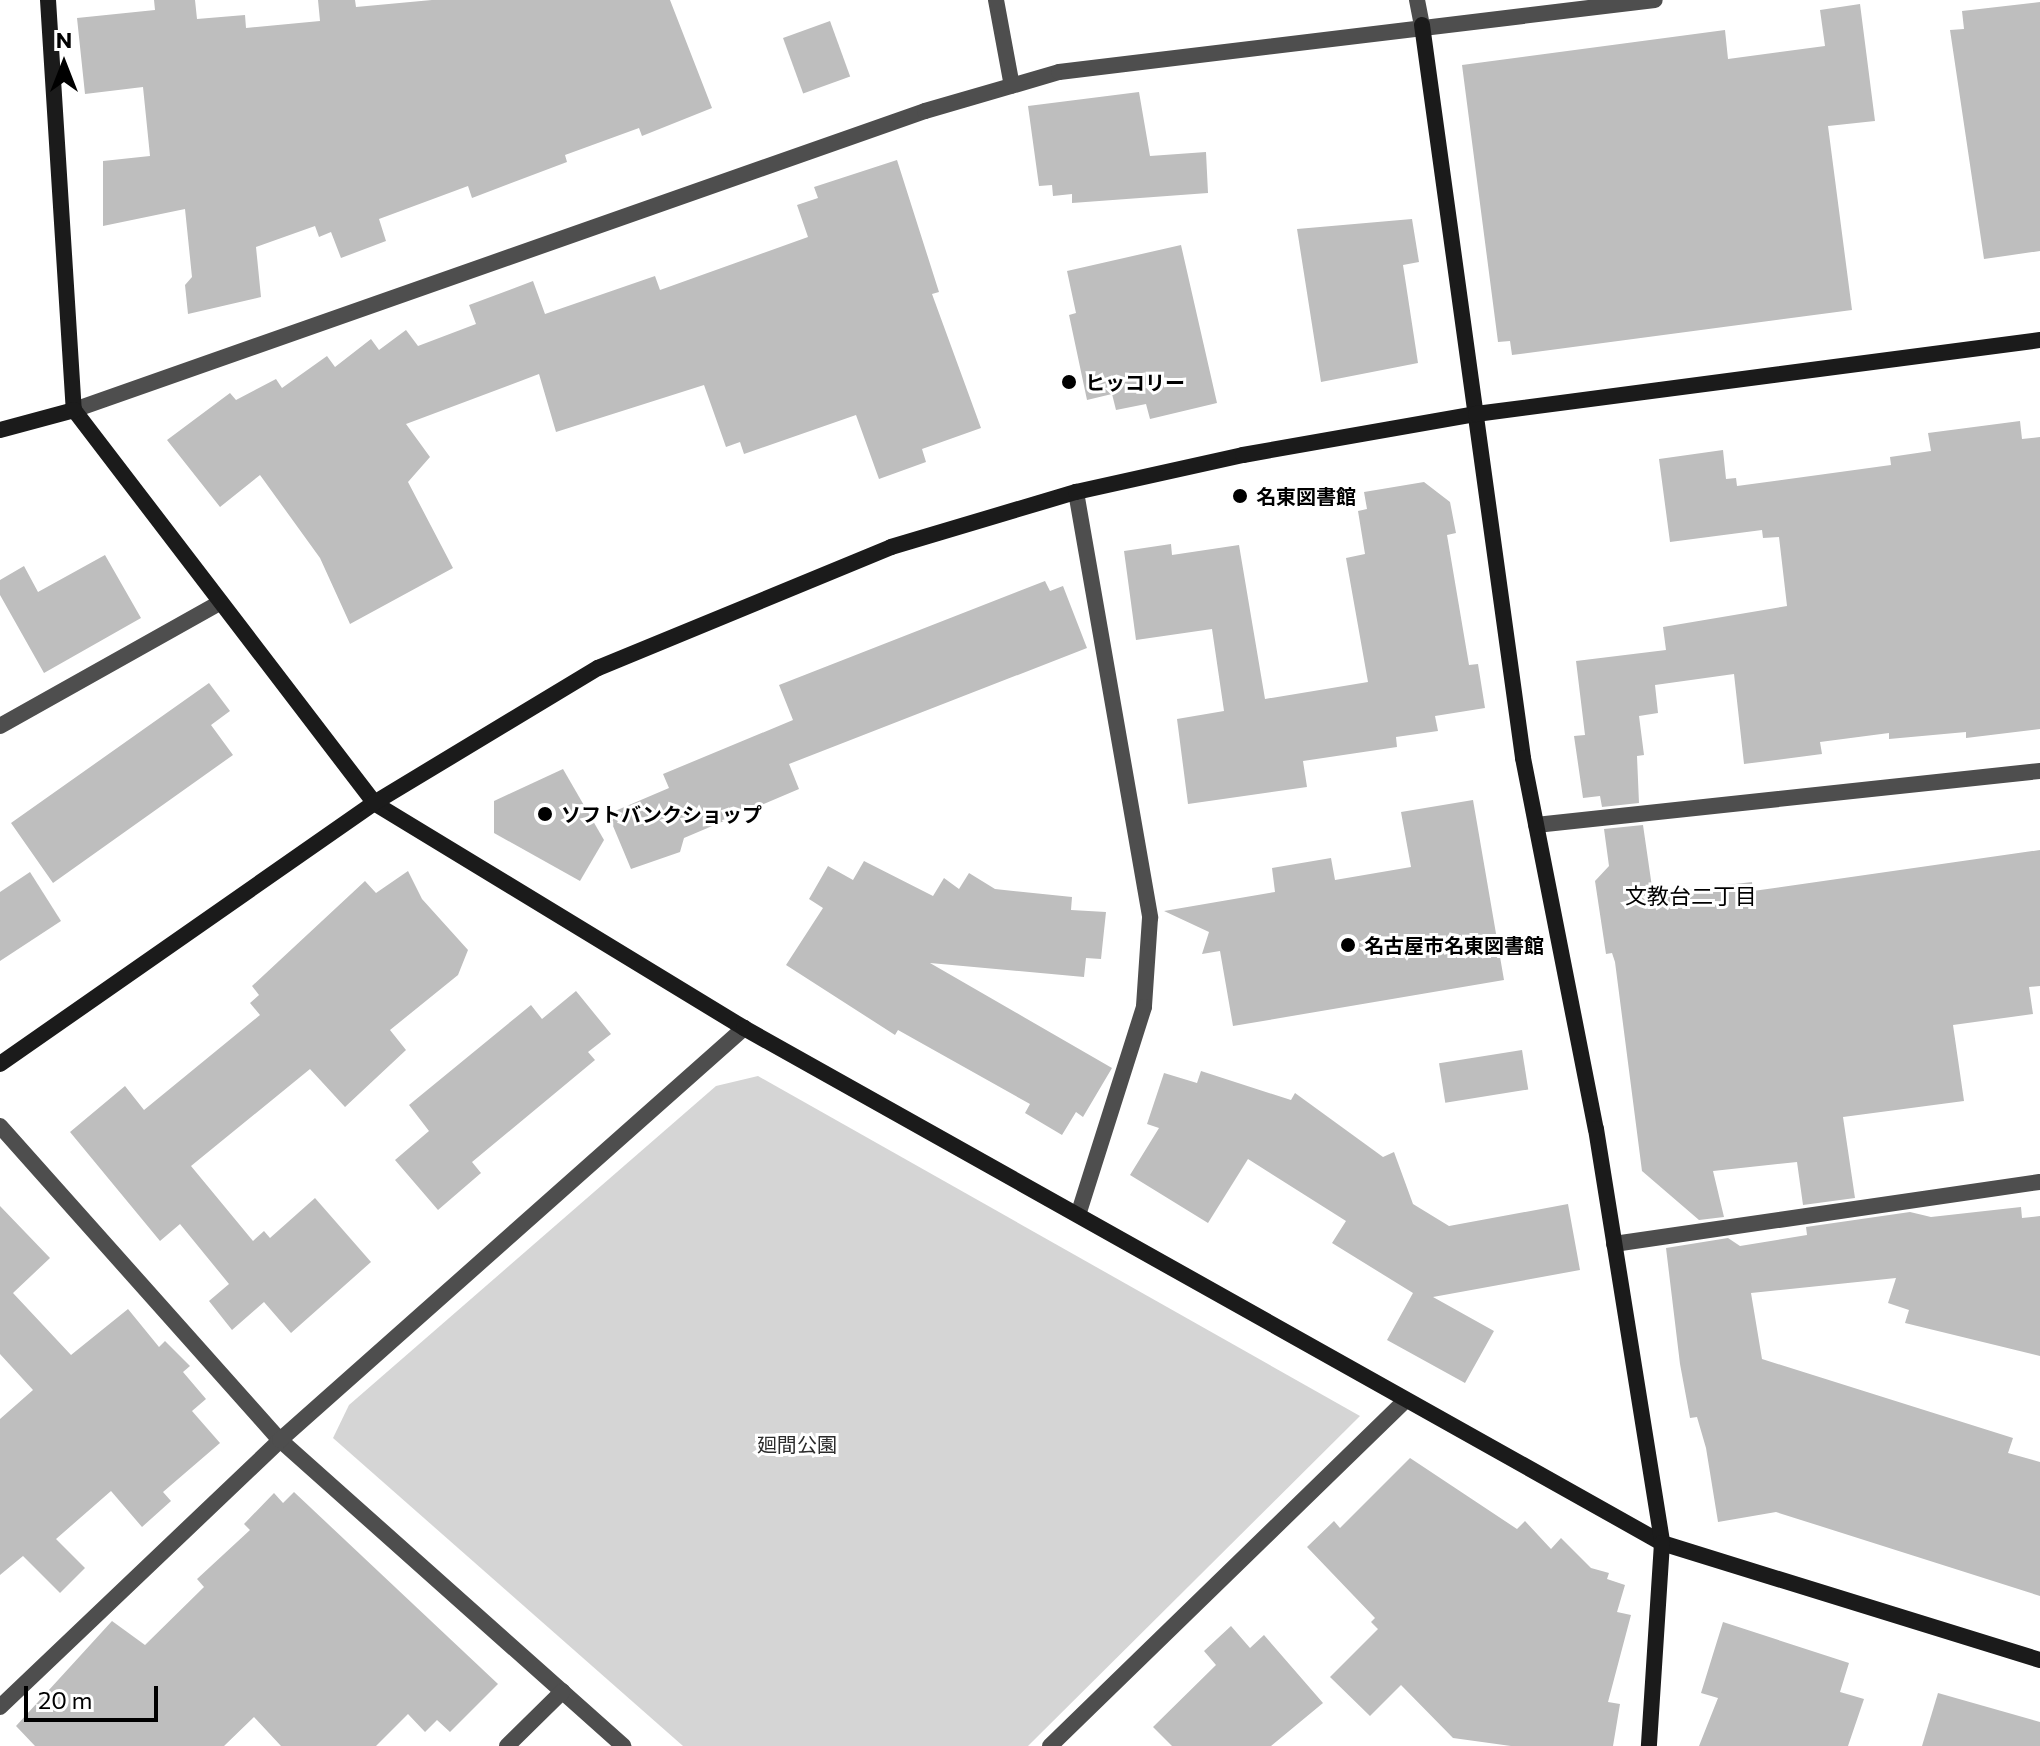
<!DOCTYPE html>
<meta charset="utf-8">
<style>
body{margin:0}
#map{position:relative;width:2040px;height:1746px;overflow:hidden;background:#fff;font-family:Commissioner,"Noto Sans JP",sans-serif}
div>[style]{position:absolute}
.green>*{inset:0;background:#d5d5d5}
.building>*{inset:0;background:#bebebe;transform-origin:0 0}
.street>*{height:16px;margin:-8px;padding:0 8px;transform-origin:8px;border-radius:8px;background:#4e4e4e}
.secondary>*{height:16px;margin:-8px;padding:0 8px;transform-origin:8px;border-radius:8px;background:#1b1b1b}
.dots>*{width:22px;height:22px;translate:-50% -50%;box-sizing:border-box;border:4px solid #fff;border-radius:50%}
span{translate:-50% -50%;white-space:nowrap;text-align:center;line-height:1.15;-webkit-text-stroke:6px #fff;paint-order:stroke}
.poi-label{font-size:20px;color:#000;font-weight:700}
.left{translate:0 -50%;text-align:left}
.park-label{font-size:20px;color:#2c2c2c}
.neighbourhood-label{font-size:22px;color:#000}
.north{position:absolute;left:24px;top:24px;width:80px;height:80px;-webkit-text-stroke:6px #fff;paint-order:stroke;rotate:0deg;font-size:22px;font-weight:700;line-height:32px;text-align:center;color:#000}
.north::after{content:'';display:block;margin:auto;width:28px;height:36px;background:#000;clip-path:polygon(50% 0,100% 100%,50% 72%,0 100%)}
.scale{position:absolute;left:24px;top:1686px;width:134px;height:36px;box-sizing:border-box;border:4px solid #000;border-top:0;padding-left:10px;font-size:24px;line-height:28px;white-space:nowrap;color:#000;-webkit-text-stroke:6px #fff;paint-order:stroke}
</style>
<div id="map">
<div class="green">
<i style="clip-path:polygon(758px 1076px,1360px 1416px,1028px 1746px,683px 1746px,333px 1438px,349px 1405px,716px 1086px)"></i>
</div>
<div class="building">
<i style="clip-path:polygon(154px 0,195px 0,197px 19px,245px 15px,246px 28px,320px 21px,318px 0,355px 0,356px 7px,432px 0,670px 0,712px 108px,642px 136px,639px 128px,565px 155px,567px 162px,472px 198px,468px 186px,379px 219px,386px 241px,341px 258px,331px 232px,319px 237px,315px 226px,256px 247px,261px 297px,188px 314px,185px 285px,192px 277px,185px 209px,103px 226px,103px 161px,150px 156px,143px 87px,85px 94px,77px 18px,155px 10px)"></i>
<i style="clip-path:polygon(2040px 2px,2040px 251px,1984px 259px,1950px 30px,1964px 29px,1962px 11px)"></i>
<i style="clip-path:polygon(1860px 4px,1875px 121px,1828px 126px,1852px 310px,1512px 355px,1510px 341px,1498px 342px,1462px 65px,1725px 30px,1728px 59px,1825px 46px,1820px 10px)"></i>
<i style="left:830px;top:21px;width:59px;height:50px;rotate:70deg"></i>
<i style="clip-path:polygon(1139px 92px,1150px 156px,1206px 152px,1208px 193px,1072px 203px,1072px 194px,1053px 196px,1052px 185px,1039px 186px,1028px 106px)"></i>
<i style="clip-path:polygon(897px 160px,939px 292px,932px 294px,981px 428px,922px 449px,926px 462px,879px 479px,856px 415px,744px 454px,740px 442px,726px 447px,704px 385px,556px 432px,539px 374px,406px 424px,430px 457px,408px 482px,453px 568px,350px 624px,320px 558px,260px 475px,220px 507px,167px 440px,230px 393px,236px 400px,276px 379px,282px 388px,327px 356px,335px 367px,371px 339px,379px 350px,406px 330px,418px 346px,476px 324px,469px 305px,533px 281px,545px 314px,655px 276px,660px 290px,808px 237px,797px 205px,818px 198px,814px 187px)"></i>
<i style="clip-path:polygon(1412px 219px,1419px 262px,1403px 265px,1418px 363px,1321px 382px,1297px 229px)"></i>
<i style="clip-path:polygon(1181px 245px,1217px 403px,1150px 419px,1146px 404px,1116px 410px,1112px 394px,1087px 400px,1069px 315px,1076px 313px,1067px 271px)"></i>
<i style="clip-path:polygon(2020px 421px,2022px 439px,2040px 437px,2040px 729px,1966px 738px,1966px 732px,1889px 739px,1889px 733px,1820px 742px,1822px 754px,1744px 764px,1734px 674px,1655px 685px,1658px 713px,1639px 716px,1644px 755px,1637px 756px,1639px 803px,1602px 807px,1600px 796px,1583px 798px,1574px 736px,1585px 735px,1576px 661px,1666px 650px,1663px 627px,1787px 606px,1779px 537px,1763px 538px,1762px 530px,1670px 542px,1659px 459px,1723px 450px,1726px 479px,1736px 478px,1737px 486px,1891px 465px,1890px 457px,1931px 451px,1928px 433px)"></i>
<i style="clip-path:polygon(1424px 482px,1450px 502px,1456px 533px,1447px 535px,1469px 665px,1478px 664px,1485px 708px,1435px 716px,1438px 731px,1396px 737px,1397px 747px,1303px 761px,1307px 787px,1188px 804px,1177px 719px,1224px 711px,1212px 629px,1136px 640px,1124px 551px,1171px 544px,1172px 555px,1239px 545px,1265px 699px,1368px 682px,1346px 558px,1365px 554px,1358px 511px,1367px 509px,1364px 492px)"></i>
<i style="clip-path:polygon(105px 555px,141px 618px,44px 673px,0 595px,0 580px,24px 566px,38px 592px)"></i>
<i style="clip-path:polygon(1045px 581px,1050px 591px,1063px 586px,1087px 648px,789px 764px,799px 789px,684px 838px,680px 852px,631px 869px,608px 814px,669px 788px,663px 774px,793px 720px,779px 685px)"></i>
<i style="clip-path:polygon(209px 683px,230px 711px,211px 725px,233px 755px,53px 883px,11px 823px)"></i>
<i style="clip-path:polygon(563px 769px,604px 840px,580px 881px,494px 833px,494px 801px)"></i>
<i style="clip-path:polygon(1473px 800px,1504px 980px,1233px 1026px,1220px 951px,1202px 954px,1209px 932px,1164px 911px,1275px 892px,1272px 868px,1331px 858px,1335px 880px,1411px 867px,1401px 812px)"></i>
<i style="clip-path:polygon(1643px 825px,1653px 894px,1752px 882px,1753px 891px,2040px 850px,2040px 986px,2029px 987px,2033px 1014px,1953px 1025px,1964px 1101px,1843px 1117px,1855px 1198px,1803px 1205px,1797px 1162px,1713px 1171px,1724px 1217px,1699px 1220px,1642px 1171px,1615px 962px,1612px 953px,1606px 954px,1595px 881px,1609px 866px,1604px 829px)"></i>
<i style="clip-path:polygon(864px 861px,933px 896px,944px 878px,959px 889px,969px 873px,995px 889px,1072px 897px,1071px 910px,1106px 912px,1101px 959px,1086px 958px,1084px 977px,930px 963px,1112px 1068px,1083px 1117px,1076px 1112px,1062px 1135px,1025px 1113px,1030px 1104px,898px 1030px,895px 1035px,786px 965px,823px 908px,809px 899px,828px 866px,853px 880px)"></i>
<i style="clip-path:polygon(408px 871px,422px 899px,468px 950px,458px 975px,390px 1030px,406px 1050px,345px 1107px,310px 1069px,191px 1166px,253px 1241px,264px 1231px,270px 1238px,315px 1198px,371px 1262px,291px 1333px,264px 1302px,232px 1330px,209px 1301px,229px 1284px,180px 1224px,160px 1241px,70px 1132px,125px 1086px,144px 1110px,260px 1015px,250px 1003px,259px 995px,252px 986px,365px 881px,376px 893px)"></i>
<i style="clip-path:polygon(30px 872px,61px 921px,0 961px,0 892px)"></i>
<i style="clip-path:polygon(576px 991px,611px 1034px,588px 1052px,595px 1060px,472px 1162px,481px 1173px,438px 1210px,395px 1160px,429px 1131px,409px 1105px,531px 1005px,542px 1019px)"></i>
<i style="left:1522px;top:1050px;width:40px;height:84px;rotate:81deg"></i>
<i style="clip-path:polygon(1201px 1071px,1291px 1100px,1295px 1093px,1383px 1157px,1394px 1152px,1413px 1204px,1449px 1226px,1568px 1204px,1580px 1270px,1433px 1297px,1494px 1331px,1465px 1383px,1387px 1340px,1413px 1293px,1332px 1243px,1346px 1221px,1248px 1159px,1208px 1223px,1130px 1175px,1159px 1128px,1147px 1124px,1164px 1073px,1197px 1083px)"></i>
<i style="clip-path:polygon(0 1206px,50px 1258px,13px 1293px,71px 1355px,128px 1309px,159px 1347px,165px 1341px,190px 1366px,183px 1372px,206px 1399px,192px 1411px,220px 1443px,163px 1492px,171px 1501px,142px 1527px,111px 1491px,56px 1539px,85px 1568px,60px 1593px,23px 1556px,0 1575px,0 1419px,33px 1390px,0 1354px)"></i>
<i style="clip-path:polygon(2021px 1207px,2022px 1218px,2040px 1216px,2040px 1356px,1905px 1323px,1909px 1310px,1888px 1303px,1896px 1278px,1751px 1293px,1762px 1359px,2013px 1438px,2008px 1453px,2040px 1462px,2040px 1596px,1776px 1512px,1718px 1522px,1706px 1448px,1697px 1417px,1690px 1418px,1680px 1364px,1666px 1248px,1728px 1238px,1740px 1246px,1807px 1235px,1806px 1227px,1910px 1212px,1931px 1217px)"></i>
<i style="clip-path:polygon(1410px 1458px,1517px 1529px,1525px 1521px,1551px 1549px,1561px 1538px,1591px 1568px,1609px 1573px,1607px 1579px,1625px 1585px,1617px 1612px,1631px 1615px,1608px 1702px,1620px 1704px,1613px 1746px,1511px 1746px,1453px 1738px,1401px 1685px,1370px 1716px,1330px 1677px,1378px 1629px,1371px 1622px,1375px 1618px,1307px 1547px,1334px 1521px,1340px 1528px)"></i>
<i style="clip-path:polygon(294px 1492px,498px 1684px,450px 1732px,437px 1720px,425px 1732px,408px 1714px,376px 1746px,281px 1746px,254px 1717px,224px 1746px,35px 1746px,16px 1726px,112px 1621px,145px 1645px,204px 1587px,197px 1579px,250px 1530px,244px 1524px,274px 1493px,283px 1503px)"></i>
<i style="clip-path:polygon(1723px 1622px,1849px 1663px,1840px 1692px,1864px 1699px,1848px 1746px,1699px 1746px,1718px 1698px,1701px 1693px)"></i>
<i style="clip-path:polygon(1231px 1626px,1250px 1648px,1264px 1635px,1323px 1703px,1271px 1746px,1172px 1746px,1153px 1727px,1216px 1665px,1204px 1651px)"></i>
<i style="clip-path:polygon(1938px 1693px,2040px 1722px,2040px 1746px,1922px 1746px)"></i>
</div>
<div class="street">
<i style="left:996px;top:0;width:87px;rotate:79.5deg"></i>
<i style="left:1417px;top:0;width:25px;rotate:79deg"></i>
<i style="left:74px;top:410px;width:902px;rotate:-19.36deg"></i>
<i style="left:925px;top:111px;width:140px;rotate:-16.2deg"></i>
<i style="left:1059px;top:72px;width:600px;rotate:-6.89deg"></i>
<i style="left:1076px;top:492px;width:432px;rotate:80.1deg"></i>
<i style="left:1150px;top:918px;width:89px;rotate:93.9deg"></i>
<i style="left:1144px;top:1007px;width:218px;rotate:107.6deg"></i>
<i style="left:0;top:726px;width:253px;rotate:-29.3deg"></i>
<i style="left:1536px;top:825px;width:507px;rotate:-6.12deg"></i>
<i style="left:0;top:1126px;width:421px;rotate:48.3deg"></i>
<i style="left:280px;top:1440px;width:460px;rotate:41.7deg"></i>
<i style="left:1614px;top:1244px;width:430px;rotate:-8.3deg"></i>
<i style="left:0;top:1707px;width:387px;rotate:-43.6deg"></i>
<i style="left:280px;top:1440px;width:621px;rotate:-41.6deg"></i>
<i style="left:507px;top:1746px;width:78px;rotate:-44.5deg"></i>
<i style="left:1050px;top:1746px;width:496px;rotate:-44.2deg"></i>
</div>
<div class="secondary">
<i style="left:48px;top:0;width:411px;rotate:86.4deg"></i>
<i style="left:74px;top:410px;width:494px;rotate:52.6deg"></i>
<i style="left:374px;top:803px;width:433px;rotate:31.3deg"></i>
<i style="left:744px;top:1028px;width:1053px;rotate:29.29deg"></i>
<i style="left:1662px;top:1543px;width:396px;rotate:17.2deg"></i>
<i style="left:1422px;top:25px;width:740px;rotate:82.15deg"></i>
<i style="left:1523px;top:758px;width:378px;rotate:78.9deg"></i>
<i style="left:1596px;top:1129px;width:419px;rotate:80.9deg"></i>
<i style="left:1662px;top:1543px;width:203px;rotate:93.7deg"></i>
<i style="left:0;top:430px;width:77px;rotate:-15.1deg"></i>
<i style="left:0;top:1064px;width:456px;rotate:-34.9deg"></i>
<i style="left:374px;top:803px;width:262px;rotate:-31.1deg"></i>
<i style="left:598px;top:668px;width:317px;rotate:-22.4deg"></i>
<i style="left:891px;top:547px;width:193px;rotate:-16.6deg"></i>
<i style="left:1076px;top:492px;width:171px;rotate:-12.5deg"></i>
<i style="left:1243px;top:455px;width:237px;rotate:-10deg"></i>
<i style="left:1476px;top:414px;width:569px;rotate:-7.47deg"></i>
</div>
<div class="dots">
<i style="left:1069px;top:382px;background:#000"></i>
<i style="left:1240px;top:496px;background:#000"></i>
<i style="left:545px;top:814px;background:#000"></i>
<i style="left:1348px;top:945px;background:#000"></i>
</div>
<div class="poi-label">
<span class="left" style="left:1085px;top:382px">ヒッコリー</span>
<span class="left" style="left:1256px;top:496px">名東図書館</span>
<span class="left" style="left:561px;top:814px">ソフトバンクショップ</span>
<span class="left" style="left:1364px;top:945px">名古屋市名東図書館</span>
</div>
<div class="park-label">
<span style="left:797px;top:1444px">廻間公園</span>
</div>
<div class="neighbourhood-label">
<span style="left:1691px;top:896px">文教台二丁目</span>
</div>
<div class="north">N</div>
<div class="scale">20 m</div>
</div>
